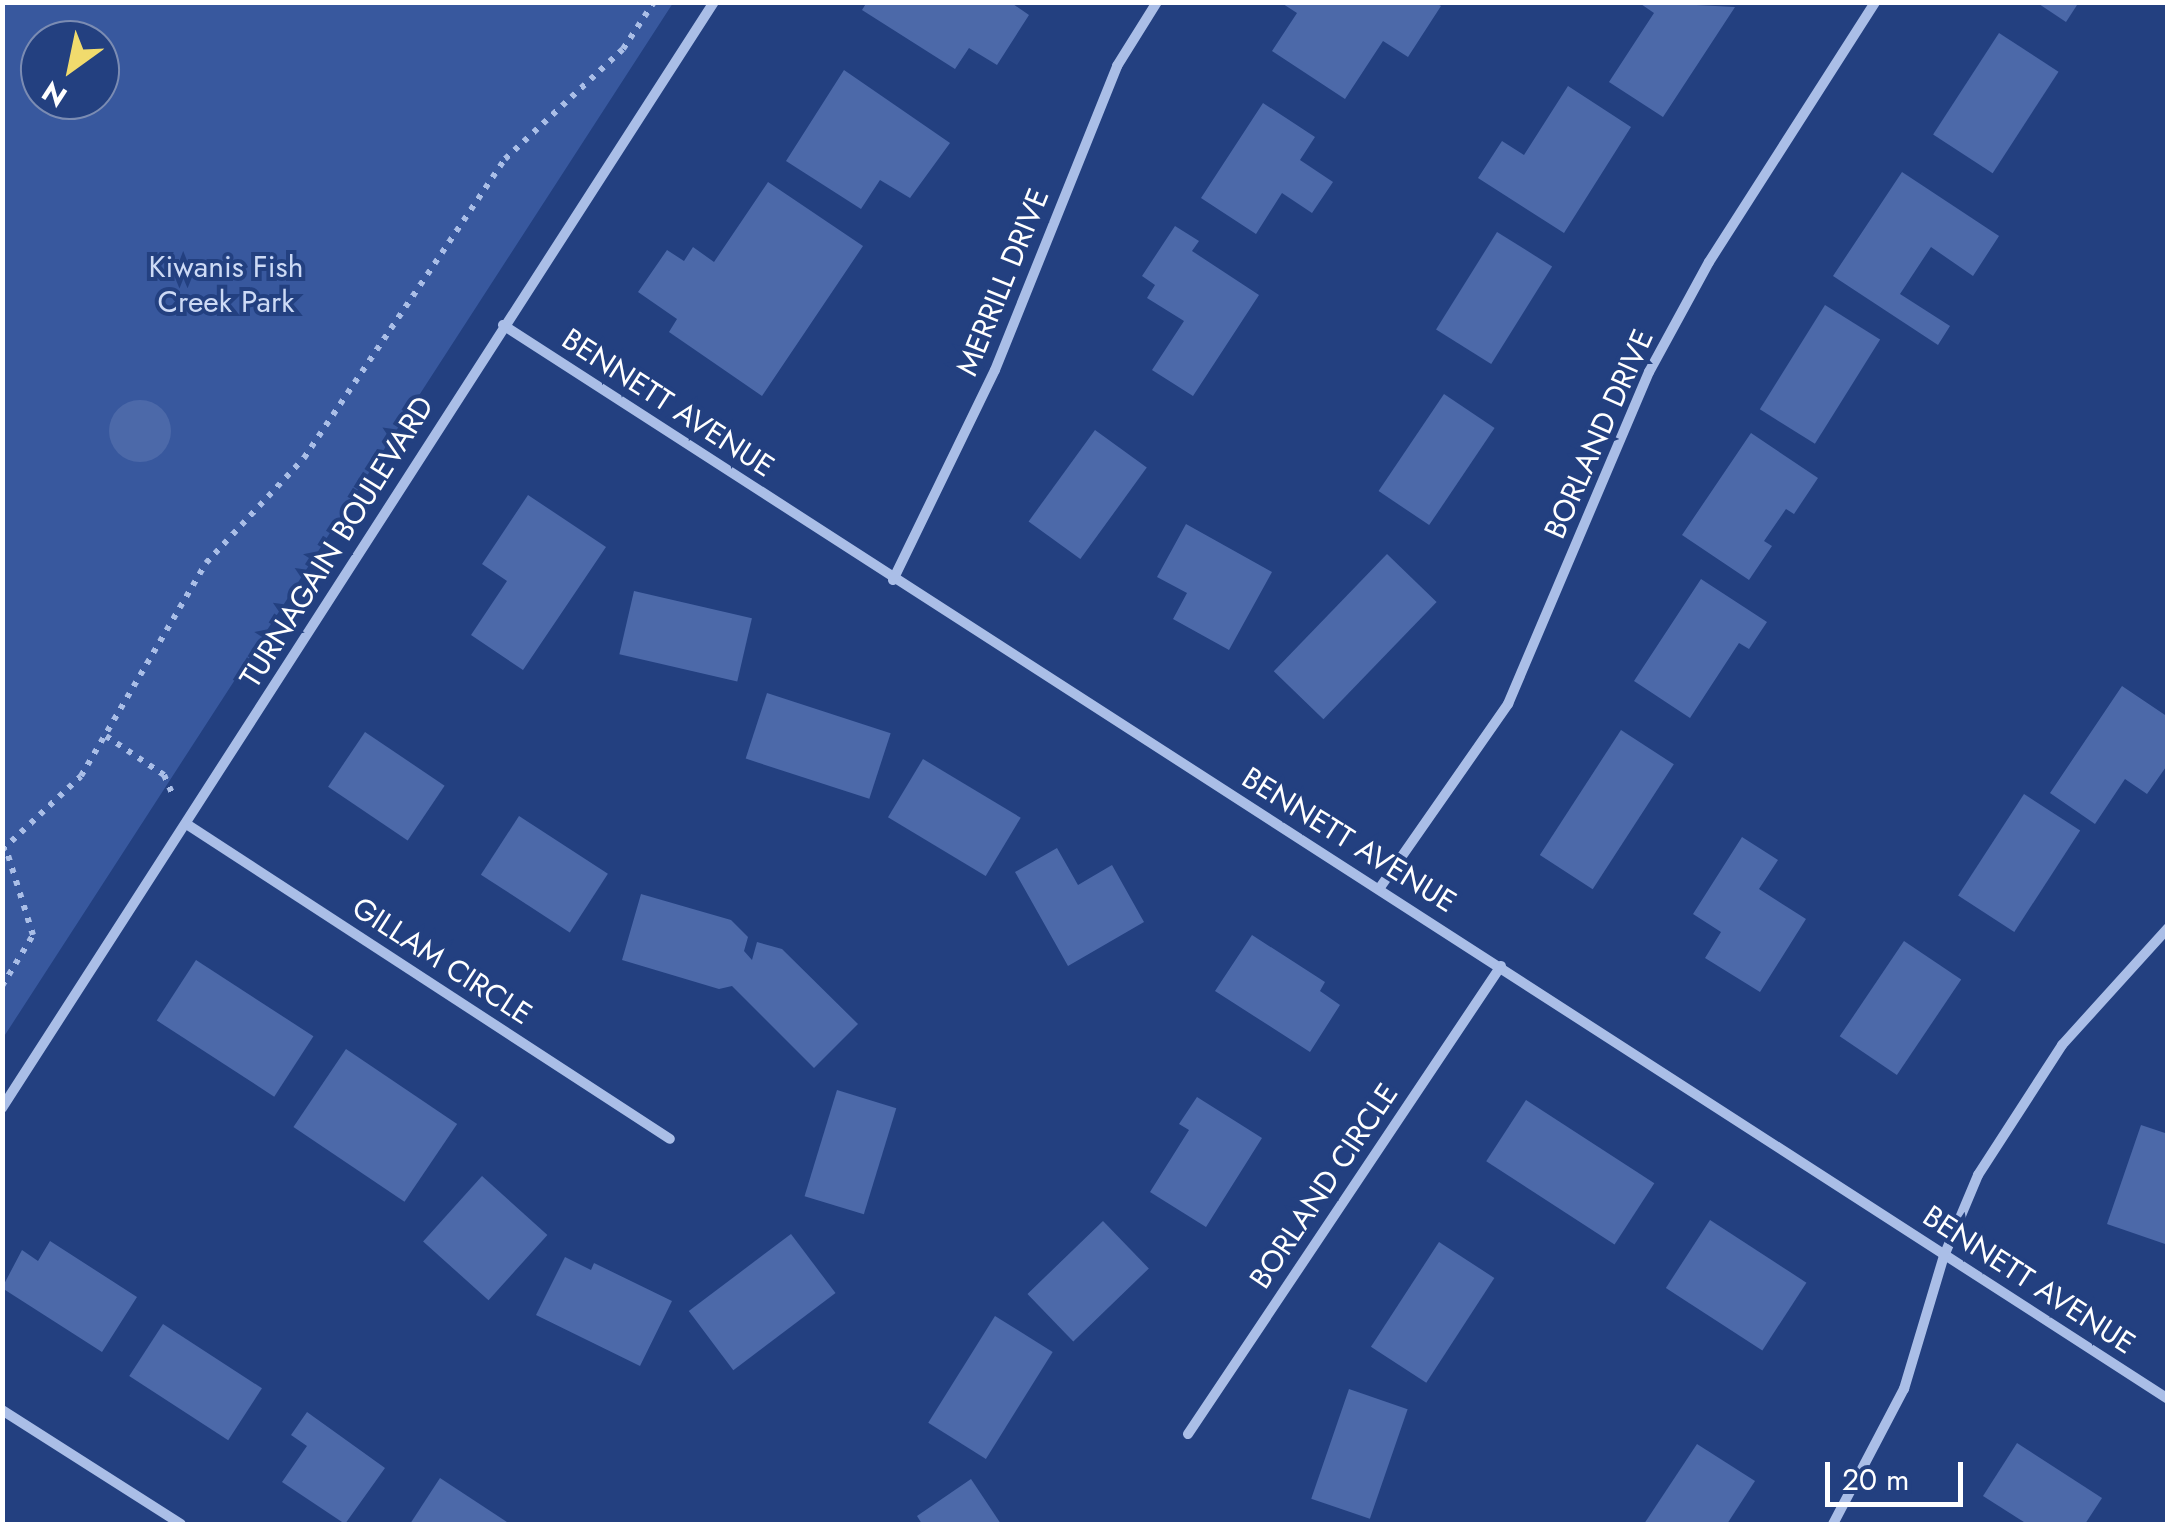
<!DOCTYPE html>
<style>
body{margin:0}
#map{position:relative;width:2170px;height:1527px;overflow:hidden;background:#234080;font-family:Jost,sans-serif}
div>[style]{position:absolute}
.green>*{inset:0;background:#38589e}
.building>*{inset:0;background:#4c69a9;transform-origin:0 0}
.round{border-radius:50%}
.path>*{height:6px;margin-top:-3px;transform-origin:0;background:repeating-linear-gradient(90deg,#aabee7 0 5px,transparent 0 13px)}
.street>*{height:10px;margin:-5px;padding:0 5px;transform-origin:5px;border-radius:5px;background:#aabee7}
span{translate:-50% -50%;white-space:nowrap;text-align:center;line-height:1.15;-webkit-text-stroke:8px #234080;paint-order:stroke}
.park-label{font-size:30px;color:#cddaf5}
.street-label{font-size:30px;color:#fff}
.frame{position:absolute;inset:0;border:5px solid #fff;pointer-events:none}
.north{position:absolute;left:20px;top:20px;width:100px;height:100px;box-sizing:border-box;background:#234080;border:2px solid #7b8cb3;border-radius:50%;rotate:213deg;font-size:28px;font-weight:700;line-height:40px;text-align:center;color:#fff}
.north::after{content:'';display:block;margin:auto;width:35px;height:45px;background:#f1db6d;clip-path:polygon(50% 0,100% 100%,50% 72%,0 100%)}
.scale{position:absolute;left:1825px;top:1462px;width:138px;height:45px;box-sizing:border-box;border:5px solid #fff;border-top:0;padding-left:12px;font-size:30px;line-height:35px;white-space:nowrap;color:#fff;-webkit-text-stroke:8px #234080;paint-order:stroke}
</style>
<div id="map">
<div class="green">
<i style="clip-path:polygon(evenodd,2px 3px,673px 3px,3px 1038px,2px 1038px,2px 3px,40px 40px,100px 40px,100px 100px,40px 100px,40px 40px)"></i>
</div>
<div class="building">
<i style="clip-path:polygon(867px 2px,1010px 2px,1029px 15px,997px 65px,969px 48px,955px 69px,862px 10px)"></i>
<i style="clip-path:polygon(1280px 2px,1434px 2px,1441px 6px,1408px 57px,1383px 41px,1345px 99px,1272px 51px,1297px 13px)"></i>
<i style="clip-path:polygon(1638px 2px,1735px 7px,1663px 117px,1609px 82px,1654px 13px)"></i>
<i style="clip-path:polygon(2036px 2px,2079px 2px,2066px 22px)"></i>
<i style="left:1999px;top:33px;width:71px;height:121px;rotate:33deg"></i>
<i style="clip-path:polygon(844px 70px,950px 143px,910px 198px,880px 180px,861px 209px,786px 161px)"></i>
<i style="clip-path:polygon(1568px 86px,1631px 127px,1564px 233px,1478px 178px,1502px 141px,1524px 155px)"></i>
<i style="clip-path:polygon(1263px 103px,1315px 137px,1300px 160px,1333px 182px,1312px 213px,1282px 193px,1256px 234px,1201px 198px)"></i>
<i style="clip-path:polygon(1902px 172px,1999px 236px,1973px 276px,1931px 247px,1900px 294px,1950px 326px,1938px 345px,1833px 276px)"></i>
<i style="clip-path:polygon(768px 182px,863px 246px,762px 396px,669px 332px,677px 319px,638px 292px,667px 250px,684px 261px,693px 247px,714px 262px)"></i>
<i style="clip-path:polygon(1175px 226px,1199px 241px,1192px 251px,1259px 295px,1193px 396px,1152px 370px,1184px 321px,1147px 298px,1155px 285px,1142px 276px)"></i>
<i style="left:1497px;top:232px;width:65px;height:115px;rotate:32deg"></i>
<i style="left:1825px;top:305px;width:65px;height:123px;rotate:32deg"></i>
<i style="left:1444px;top:394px;width:61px;height:117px;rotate:34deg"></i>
<i class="round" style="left:109px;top:400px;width:62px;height:62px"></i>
<i style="left:1095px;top:430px;width:64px;height:113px;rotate:36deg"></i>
<i style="clip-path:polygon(1751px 433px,1818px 478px,1794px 514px,1786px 509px,1764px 541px,1772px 546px,1749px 580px,1682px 535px)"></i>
<i style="clip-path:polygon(528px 495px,606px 547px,523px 670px,471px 635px,507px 581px,482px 564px)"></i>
<i style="clip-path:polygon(1186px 524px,1272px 572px,1229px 650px,1173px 619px,1187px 593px,1157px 577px)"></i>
<i style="left:1387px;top:554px;width:69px;height:163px;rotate:44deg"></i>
<i style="clip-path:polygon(1701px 579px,1767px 622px,1749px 649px,1739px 643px,1690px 718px,1634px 681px)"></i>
<i style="left:634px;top:591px;width:121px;height:65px;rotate:13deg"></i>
<i style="clip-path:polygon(2122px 686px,2168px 717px,2168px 764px,2147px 794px,2125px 779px,2095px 824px,2050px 793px)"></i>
<i style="left:767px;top:693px;width:130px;height:69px;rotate:18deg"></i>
<i style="left:1621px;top:730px;width:63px;height:149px;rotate:33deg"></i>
<i style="left:365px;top:732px;width:96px;height:66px;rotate:34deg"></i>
<i style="left:923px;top:759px;width:114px;height:68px;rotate:31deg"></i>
<i style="left:2024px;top:794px;width:67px;height:121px;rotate:33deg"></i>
<i style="left:519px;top:816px;width:106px;height:70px;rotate:33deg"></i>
<i style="clip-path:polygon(1742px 837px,1778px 860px,1759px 889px,1806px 919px,1760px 992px,1705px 958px,1721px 932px,1693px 914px)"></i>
<i style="clip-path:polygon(1057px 848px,1078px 885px,1112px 865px,1144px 922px,1068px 966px,1015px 872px)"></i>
<i style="clip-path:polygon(641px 894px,731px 920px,748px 937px,744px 951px,752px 960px,757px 942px,782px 949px,858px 1024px,814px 1068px,732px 986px,719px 989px,622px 960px)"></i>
<i style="clip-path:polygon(1252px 935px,1325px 982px,1320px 991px,1340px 1005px,1310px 1052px,1215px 991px)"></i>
<i style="left:1904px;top:941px;width:69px;height:115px;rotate:34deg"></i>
<i style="left:196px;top:960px;width:140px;height:72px;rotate:33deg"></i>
<i style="left:346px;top:1049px;width:134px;height:94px;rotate:34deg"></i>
<i style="left:837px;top:1090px;width:62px;height:111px;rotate:17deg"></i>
<i style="clip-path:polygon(1197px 1097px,1262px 1138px,1206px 1227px,1150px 1192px,1189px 1130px,1179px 1124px)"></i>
<i style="left:1526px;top:1100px;width:153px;height:73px;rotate:33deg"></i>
<i style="clip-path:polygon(2141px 1125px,2168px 1134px,2168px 1245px,2107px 1224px)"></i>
<i style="left:482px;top:1176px;width:88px;height:88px;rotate:42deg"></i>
<i style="left:1710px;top:1220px;width:115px;height:81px;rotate:33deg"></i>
<i style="left:1103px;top:1221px;width:66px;height:105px;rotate:46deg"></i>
<i style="left:791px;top:1234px;width:74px;height:128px;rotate:53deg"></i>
<i style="clip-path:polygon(50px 1241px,137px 1297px,102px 1352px,2px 1288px,22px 1250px,38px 1261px)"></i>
<i style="left:1439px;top:1242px;width:66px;height:125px;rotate:33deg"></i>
<i style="clip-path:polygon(565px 1257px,591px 1270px,594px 1263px,672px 1301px,640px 1366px,536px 1315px)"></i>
<i style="left:995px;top:1316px;width:68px;height:126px;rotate:32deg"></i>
<i style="left:163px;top:1324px;width:118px;height:62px;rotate:33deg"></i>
<i style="left:1349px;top:1389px;width:62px;height:116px;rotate:19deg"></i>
<i style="clip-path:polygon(307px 1412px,385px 1468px,345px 1524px,282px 1482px,307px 1446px,291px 1435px)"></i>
<i style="clip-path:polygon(2017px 1443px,2102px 1498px,2085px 1524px,2027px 1524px,1983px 1496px)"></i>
<i style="clip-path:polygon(1697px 1444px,1755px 1481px,1727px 1524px,1644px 1524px)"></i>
<i style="clip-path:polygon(440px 1478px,510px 1524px,410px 1524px)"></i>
<i style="clip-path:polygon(971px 1479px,1001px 1524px,922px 1524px,917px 1516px)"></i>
</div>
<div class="path">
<i style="left:106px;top:736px;width:70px;rotate:33.9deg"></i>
<i style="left:164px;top:775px;width:20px;rotate:66deg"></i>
<i style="left:2px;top:850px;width:108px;rotate:-43.1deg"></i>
<i style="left:81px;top:776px;width:247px;rotate:-59.6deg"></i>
<i style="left:206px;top:563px;width:144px;rotate:-47deg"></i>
<i style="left:304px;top:458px;width:360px;rotate:-56.1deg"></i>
<i style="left:505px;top:159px;width:161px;rotate:-43deg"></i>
<i style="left:623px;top:49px;width:56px;rotate:-56.6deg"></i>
<i style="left:2px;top:986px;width:60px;rotate:-58.7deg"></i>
<i style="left:33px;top:935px;width:90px;rotate:-107.4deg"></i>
</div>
<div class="street">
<i style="left:503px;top:325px;width:1981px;rotate:32.82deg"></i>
<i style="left:893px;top:580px;width:233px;rotate:-64.1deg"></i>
<i style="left:995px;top:370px;width:328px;rotate:-68.1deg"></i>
<i style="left:1117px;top:66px;width:75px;rotate:-58deg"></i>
<i style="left:188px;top:825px;width:575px;rotate:33.08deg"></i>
<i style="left:1379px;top:889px;width:226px;rotate:-55.1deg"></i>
<i style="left:1508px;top:704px;width:361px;rotate:-67deg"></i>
<i style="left:1649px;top:372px;width:125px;rotate:-61.4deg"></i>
<i style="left:1709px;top:262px;width:308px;rotate:-57.4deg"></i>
<i style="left:2px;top:1108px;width:1315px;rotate:-57.23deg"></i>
<i style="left:2px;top:1410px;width:212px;rotate:32.5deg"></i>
<i style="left:1188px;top:1434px;width:563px;rotate:-56.23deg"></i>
<i style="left:1833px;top:1524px;width:153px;rotate:-62.3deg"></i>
<i style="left:1904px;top:1389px;width:139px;rotate:-73.3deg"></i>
<i style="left:1944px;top:1256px;width:88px;rotate:-67.2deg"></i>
<i style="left:1978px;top:1175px;width:155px;rotate:-57.1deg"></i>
<i style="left:2062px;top:1045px;width:158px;rotate:-47.8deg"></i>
</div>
<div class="park-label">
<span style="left:226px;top:284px">Kiwanis Fish<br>Creek Park</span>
</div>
<div class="street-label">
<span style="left:1003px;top:282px;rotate:-68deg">MERRILL DRIVE</span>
<span style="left:668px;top:403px;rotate:33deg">BENNETT AVENUE</span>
<span style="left:1599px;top:434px;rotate:-66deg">BORLAND DRIVE</span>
<span style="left:337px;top:542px;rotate:-58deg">TURNAGAIN BOULEVARD</span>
<span style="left:1349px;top:840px;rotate:32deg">BENNETT AVENUE</span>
<span style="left:442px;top:961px;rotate:33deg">GILLAM CIRCLE</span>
<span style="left:1324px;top:1186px;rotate:-56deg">BORLAND CIRCLE</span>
<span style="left:2029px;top:1280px;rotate:33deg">BENNETT AVENUE</span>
</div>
<div class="frame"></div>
<div class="north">N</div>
<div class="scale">20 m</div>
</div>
